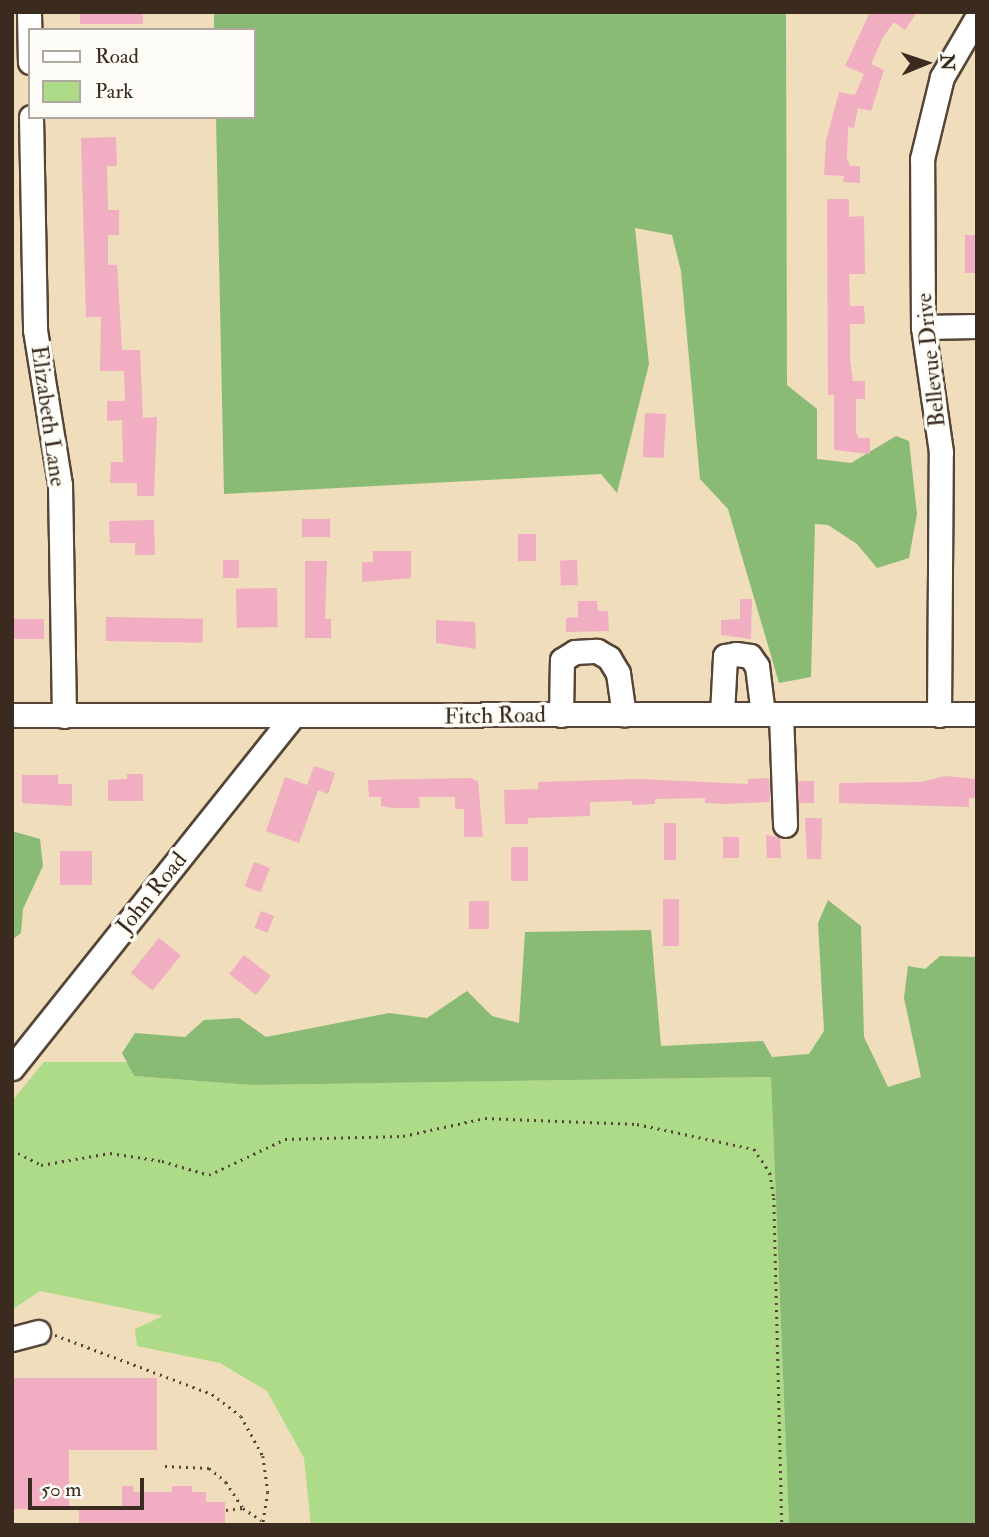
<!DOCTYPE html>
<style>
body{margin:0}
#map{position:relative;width:989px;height:1537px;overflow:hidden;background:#efddbb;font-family:"IM FELL Double Pica",serif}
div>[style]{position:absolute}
.green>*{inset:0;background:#addb87}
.forest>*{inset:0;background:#8abb74}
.building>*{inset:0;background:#f1adc2;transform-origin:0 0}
.path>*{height:2.5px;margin-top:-1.25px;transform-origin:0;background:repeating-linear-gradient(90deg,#564536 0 2px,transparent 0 7px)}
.roads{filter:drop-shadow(2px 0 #564536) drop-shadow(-2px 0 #564536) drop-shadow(0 2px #564536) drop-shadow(0 -2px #564536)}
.minor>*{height:23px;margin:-11.5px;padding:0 11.5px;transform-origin:11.5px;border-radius:11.5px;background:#fff}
span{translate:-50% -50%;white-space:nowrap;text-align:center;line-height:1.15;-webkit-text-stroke:7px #fdfcf7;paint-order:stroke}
.street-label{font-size:23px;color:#3b2a1e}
.frame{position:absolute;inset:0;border:14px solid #3b2a1e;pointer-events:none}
.legend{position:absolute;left:28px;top:28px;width:228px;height:91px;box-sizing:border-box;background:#fdfcf7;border:2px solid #afa8a0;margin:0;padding:9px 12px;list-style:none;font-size:21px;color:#3b2a1e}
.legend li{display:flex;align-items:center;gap:14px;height:35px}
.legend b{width:35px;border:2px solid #afa8a0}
.north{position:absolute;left:891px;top:28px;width:70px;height:70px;-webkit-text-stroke:5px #fdfcf7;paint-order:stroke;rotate:88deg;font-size:19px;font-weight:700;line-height:28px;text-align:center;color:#3b2a1e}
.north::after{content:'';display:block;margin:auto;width:24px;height:32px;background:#3b2a1e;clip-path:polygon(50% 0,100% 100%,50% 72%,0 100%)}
.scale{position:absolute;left:28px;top:1478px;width:116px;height:32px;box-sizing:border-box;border:4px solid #3b2a1e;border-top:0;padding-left:9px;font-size:21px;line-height:24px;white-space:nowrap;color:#3b2a1e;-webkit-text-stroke:5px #fdfcf7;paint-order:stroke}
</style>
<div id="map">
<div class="green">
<i style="clip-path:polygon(44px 1062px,127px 1062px,134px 1076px,251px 1085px,771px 1077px,789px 1525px,311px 1525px,304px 1458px,267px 1391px,220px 1363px,137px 1346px,135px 1329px,163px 1316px,40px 1291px,12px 1310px,12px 1101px)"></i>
</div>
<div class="forest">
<i style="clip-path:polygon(214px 12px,786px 12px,787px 385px,817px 409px,817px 459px,851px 463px,896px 436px,909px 441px,917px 514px,909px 558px,877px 568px,857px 544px,828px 525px,815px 524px,811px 677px,779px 683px,728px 509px,700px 479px,681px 271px,672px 235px,635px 228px,649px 364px,617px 493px,601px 474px,224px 494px,216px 117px,254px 117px,254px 30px,214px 30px)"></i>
<i style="clip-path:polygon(12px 831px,40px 839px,43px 866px,23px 909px,21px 933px,12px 940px)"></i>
<i style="clip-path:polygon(828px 900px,861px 926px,864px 1037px,888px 1087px,921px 1077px,904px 998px,908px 966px,925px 969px,940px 956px,977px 957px,977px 1525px,789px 1525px,771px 1077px,251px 1085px,134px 1076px,122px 1053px,135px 1033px,185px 1037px,204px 1020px,239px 1018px,266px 1037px,389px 1013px,427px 1018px,467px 991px,492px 1016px,519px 1023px,525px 932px,651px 930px,661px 1046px,763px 1041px,772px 1057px,809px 1054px,824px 1031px,818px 923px)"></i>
</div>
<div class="building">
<i style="left:80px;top:12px;width:63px;height:12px"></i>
<i style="clip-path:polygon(870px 12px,917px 12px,905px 30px,894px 22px,883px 37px,871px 64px,884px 70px,871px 111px,858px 108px,854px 128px,848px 127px,847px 159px,850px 166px,860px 166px,860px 183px,843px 182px,844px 176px,824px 175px,826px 141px,839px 92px,855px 95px,864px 74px,845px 66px)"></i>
<i style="clip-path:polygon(116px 137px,117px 166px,107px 166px,108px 210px,119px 210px,119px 235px,108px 235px,108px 265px,117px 265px,122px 350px,140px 350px,143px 418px,157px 417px,154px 496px,137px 496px,137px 483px,110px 483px,111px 462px,123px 462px,122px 420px,107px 421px,107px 401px,125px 401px,124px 371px,100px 371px,101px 317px,86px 317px,81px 138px)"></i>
<i style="clip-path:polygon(827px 199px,849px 199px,849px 217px,864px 216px,865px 274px,849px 274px,850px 306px,864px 306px,865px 324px,850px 324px,850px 359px,853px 381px,865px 381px,865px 399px,856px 399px,856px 432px,859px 438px,870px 438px,870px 454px,834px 450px,834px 395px,828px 395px)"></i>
<i style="left:965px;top:235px;width:12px;height:38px"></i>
<i style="left:645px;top:413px;width:21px;height:44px;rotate:3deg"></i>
<i style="left:330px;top:519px;width:18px;height:28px;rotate:90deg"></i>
<i style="clip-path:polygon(154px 520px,155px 555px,135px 555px,135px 543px,110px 543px,109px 521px)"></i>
<i style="left:518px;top:534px;width:18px;height:27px"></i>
<i style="clip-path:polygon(373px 551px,411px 551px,411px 578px,362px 582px,362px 562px,373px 562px)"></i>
<i style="left:239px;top:560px;width:18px;height:16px;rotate:90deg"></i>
<i style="left:577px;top:560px;width:25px;height:17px;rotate:88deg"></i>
<i style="clip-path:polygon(305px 561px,327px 561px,325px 619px,331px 619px,331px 638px,305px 638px)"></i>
<i style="left:277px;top:588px;width:39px;height:41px;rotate:89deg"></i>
<i style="clip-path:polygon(740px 599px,752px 599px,751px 639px,721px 635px,721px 620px,740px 619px)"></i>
<i style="clip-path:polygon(578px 601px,597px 601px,598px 611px,608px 611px,609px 631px,566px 632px,566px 618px,578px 617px)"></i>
<i style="left:106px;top:617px;width:97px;height:24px;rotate:1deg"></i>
<i style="left:44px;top:619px;width:20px;height:32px;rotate:90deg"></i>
<i style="clip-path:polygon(436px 620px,475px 622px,476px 649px,436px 643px)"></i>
<i style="clip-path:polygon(314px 766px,335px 773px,328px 794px,318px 790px,299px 843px,266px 831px,285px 777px,307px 785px)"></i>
<i style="clip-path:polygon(127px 774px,143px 774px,143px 801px,108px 801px,108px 780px,127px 779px)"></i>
<i style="clip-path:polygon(22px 775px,58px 775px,58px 784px,72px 784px,72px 806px,22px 803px)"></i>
<i style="clip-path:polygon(945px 776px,977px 779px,977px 798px,969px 798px,969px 807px,839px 803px,839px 783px,922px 782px)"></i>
<i style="clip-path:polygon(470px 778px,478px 781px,483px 837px,464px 837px,464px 809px,455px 809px,455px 797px,419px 797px,420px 808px,393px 808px,381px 806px,381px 797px,369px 797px,368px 780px)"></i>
<i style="clip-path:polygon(769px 778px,770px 802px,724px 804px,705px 803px,705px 798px,655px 799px,655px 804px,632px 805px,632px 801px,590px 802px,590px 816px,528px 818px,528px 824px,505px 824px,504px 790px,538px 789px,538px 782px,638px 779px,748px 784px,748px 779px)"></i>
<i style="left:797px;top:781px;width:17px;height:22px"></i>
<i style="clip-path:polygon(805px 818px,822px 818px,821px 859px,807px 859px)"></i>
<i style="left:664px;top:823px;width:12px;height:37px"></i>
<i style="clip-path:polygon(766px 835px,780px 838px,781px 858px,767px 858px)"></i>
<i style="left:723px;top:837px;width:16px;height:21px"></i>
<i style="left:511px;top:847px;width:17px;height:34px"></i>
<i style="left:60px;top:851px;width:32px;height:34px"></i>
<i style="left:254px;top:862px;width:17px;height:26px;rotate:21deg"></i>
<i style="left:663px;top:899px;width:16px;height:47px"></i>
<i style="left:469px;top:901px;width:20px;height:28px"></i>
<i style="left:261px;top:911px;width:14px;height:18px;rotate:21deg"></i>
<i style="left:159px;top:938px;width:28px;height:45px;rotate:39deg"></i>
<i style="left:244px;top:955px;width:34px;height:24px;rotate:38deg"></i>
<i style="clip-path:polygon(12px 1378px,157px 1378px,157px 1450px,69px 1450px,69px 1509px,12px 1509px)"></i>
<i style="clip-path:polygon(122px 1486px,133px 1486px,134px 1492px,172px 1492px,172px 1486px,192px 1486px,192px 1492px,206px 1492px,206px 1502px,225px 1502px,225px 1525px,79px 1525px,79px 1509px,122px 1509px)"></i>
</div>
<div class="path">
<i style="left:12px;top:1150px;width:33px;rotate:27deg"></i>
<i style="left:41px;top:1165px;width:70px;rotate:-9.9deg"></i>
<i style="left:110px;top:1153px;width:53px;rotate:8.7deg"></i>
<i style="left:162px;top:1161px;width:49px;rotate:16.6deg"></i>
<i style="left:209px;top:1175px;width:84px;rotate:-25.3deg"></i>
<i style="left:285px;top:1139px;width:118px;rotate:-1.5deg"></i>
<i style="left:403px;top:1136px;width:84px;rotate:-12.4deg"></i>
<i style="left:485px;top:1118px;width:152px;rotate:2.3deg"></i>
<i style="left:637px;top:1124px;width:120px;rotate:12.1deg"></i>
<i style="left:754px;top:1149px;width:29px;rotate:56deg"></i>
<i style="left:770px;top:1173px;width:25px;rotate:81deg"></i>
<i style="left:774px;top:1198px;width:327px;rotate:88.6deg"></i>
<i style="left:55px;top:1335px;width:168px;rotate:20.6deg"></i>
<i style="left:212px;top:1394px;width:36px;rotate:37deg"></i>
<i style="left:241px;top:1416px;width:46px;rotate:61.2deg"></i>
<i style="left:263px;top:1456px;width:36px;rotate:82deg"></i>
<i style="left:268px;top:1492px;width:33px;rotate:99deg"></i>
<i style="left:165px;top:1466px;width:44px;rotate:2.6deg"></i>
<i style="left:209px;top:1468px;width:22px;rotate:39deg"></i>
<i style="left:226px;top:1482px;width:31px;rotate:57deg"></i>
<i style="left:243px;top:1508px;width:22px;rotate:34deg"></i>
<i style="left:226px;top:1510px;width:17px;rotate:-7deg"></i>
<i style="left:269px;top:1524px;width:2px;rotate:27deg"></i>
</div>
<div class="roads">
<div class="minor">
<i style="left:29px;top:12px;width:50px;rotate:88.9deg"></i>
<i style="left:31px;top:117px;width:213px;rotate:88.9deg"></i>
<i style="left:35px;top:330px;width:157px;rotate:80.8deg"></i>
<i style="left:60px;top:485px;width:231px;rotate:89deg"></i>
<i style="left:923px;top:327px;width:54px;rotate:-1.1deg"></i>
<i style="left:722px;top:714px;width:58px;rotate:-87deg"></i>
<i style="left:725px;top:656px;width:11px;rotate:-10deg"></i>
<i style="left:736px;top:654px;width:14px;rotate:8deg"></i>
<i style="left:750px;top:656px;width:12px;rotate:55deg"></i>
<i style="left:757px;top:666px;width:48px;rotate:82.9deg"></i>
<i style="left:781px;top:714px;width:111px;rotate:87.9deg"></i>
<i style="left:12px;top:715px;width:965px;rotate:-0.06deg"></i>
<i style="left:561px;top:715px;width:55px;rotate:-89deg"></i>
<i style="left:562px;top:660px;width:15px;rotate:-32deg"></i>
<i style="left:575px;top:652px;width:22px;rotate:-3deg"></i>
<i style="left:597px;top:651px;width:14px;rotate:30deg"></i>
<i style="left:609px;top:658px;width:17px;rotate:59deg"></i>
<i style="left:618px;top:673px;width:42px;rotate:81.9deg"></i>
<i style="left:939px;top:715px;width:263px;rotate:-89.6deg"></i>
<i style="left:941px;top:452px;width:126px;rotate:-98.2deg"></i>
<i style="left:923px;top:327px;width:168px;rotate:-90.3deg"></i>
<i style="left:922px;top:159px;width:84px;rotate:-76.3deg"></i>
<i style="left:942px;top:77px;width:69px;rotate:-59.7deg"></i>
<i style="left:12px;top:1068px;width:449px;rotate:-51.4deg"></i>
<i style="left:12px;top:1339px;width:27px;rotate:-15deg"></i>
</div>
</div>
<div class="street-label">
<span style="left:931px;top:360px;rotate:-96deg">Bellevue Drive</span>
<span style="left:48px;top:416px;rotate:82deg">Elizabeth Lane</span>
<span style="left:495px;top:716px;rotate:-1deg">Fitch Road</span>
<span style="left:152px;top:893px;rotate:-51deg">John Road</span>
</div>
<div class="frame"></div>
<ul class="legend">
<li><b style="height:9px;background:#fff"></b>Road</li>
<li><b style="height:19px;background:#addb87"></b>Park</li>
</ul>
<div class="north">N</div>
<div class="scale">50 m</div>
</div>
